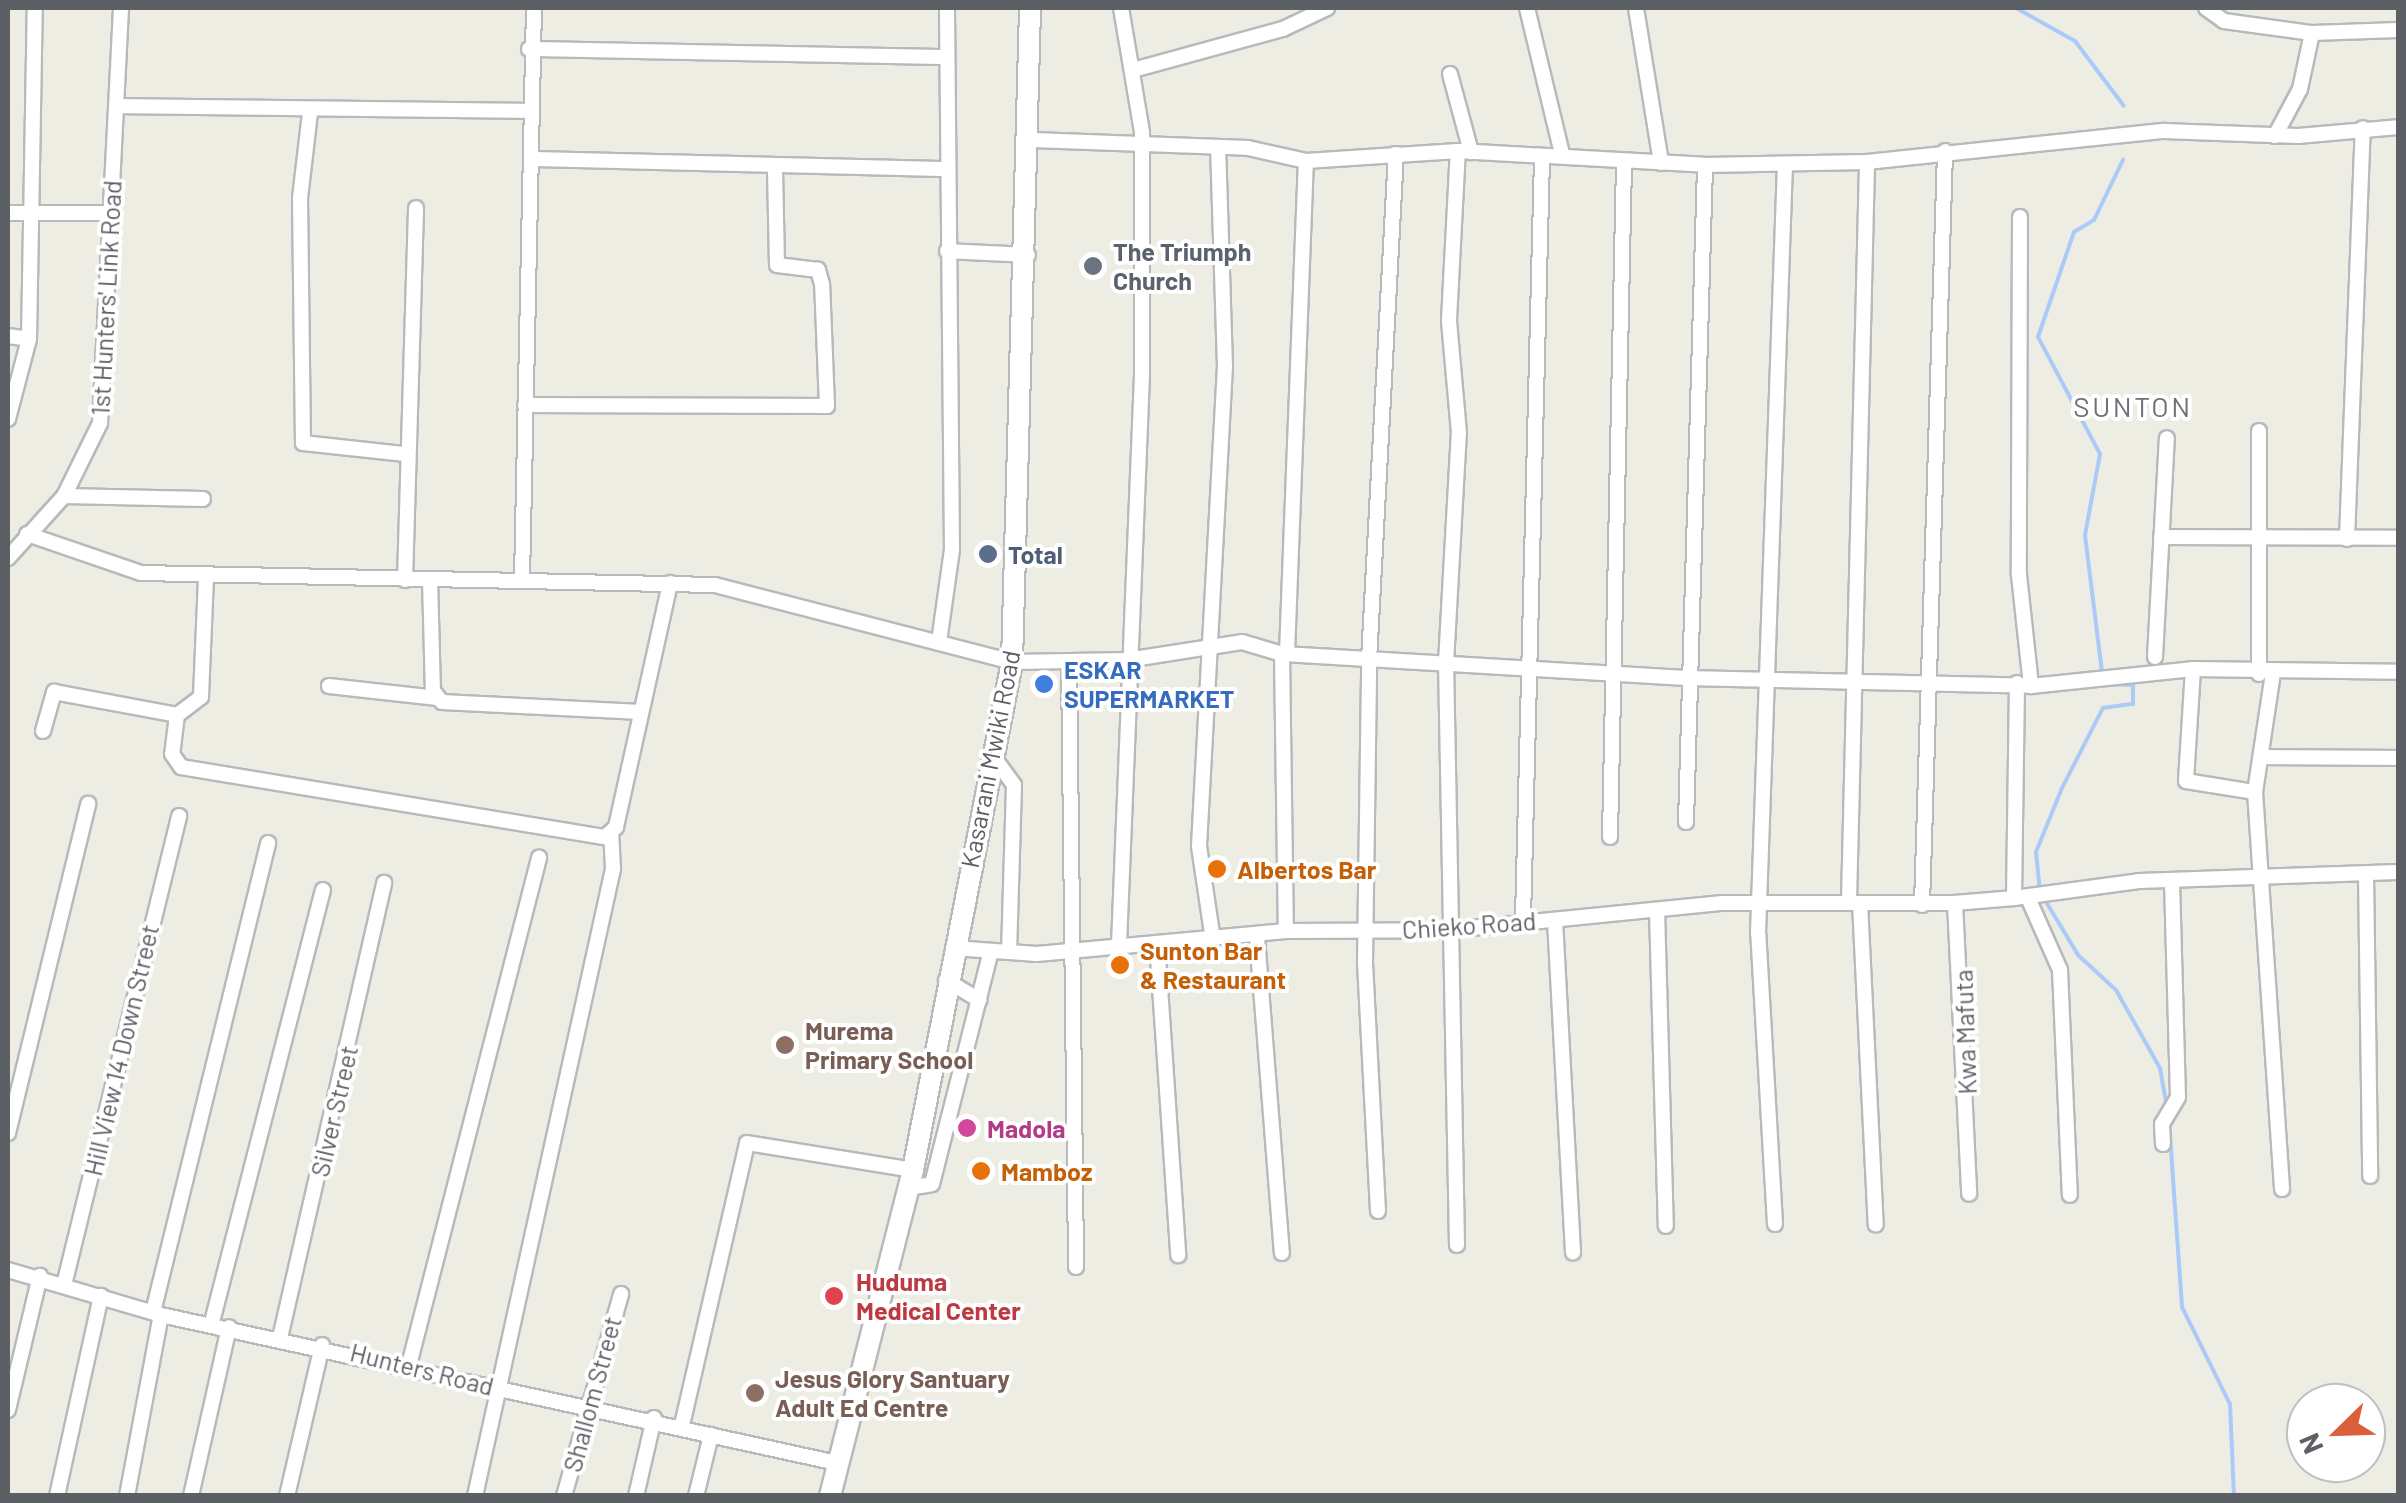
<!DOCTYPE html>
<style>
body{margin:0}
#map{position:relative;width:2406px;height:1503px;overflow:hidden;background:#eeede4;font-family:Barlow,sans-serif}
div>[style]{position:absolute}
.stream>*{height:4px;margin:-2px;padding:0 2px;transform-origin:2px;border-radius:2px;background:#aacbf8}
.roads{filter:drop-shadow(2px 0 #b7b9bd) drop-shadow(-2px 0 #b7b9bd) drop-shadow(0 2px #b7b9bd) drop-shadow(0 -2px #b7b9bd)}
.street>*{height:14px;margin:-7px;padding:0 7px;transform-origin:7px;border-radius:7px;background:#fff}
.secondary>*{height:20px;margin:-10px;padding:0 10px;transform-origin:10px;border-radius:10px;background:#fff}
.dots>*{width:28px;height:28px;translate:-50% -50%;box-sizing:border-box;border:5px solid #fff;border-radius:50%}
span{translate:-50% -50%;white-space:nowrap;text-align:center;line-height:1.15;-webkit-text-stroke:8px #fff;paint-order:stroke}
.worship-label{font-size:25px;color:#5b616d;font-weight:700}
.left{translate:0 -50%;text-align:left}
.street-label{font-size:25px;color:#5c5f64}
.service-label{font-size:25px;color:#4e5e75;font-weight:700}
.shop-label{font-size:25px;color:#366cbe;font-weight:700}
.food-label{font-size:25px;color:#c56008;font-weight:700}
.education-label{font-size:25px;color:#785e54;font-weight:700}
.hotel-label{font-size:25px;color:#b23c85;font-weight:700}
.health-label{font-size:25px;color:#be3a42;font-weight:700}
.neighbourhood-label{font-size:28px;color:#6d7076;letter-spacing:2.5px}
.frame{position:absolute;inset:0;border:10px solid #5c5f64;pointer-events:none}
.north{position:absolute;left:2286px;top:1383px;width:100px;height:100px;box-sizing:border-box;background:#fff;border:2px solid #bebfc1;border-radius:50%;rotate:247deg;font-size:28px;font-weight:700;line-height:40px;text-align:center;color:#5c5f64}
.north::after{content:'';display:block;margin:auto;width:35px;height:45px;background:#dc5f3c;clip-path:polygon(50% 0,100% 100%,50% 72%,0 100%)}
</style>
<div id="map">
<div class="stream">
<i style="left:2016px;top:8px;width:68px;rotate:29.2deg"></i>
<i style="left:2075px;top:41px;width:81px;rotate:53deg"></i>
<i style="left:2102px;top:672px;width:138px;rotate:-97.1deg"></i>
<i style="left:2085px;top:535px;width:82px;rotate:-79.5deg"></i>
<i style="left:2100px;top:454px;width:132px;rotate:-117.9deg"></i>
<i style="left:2038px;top:337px;width:111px;rotate:-71.1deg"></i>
<i style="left:2074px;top:232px;width:23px;rotate:-31deg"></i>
<i style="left:2094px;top:220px;width:67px;rotate:-64.2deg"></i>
<i style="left:2040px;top:892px;width:40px;rotate:-95.7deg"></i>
<i style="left:2036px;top:852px;width:69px;rotate:-67.9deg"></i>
<i style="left:2062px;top:788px;width:90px;rotate:-62.9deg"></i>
<i style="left:2103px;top:708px;width:30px;rotate:-8deg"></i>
<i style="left:2133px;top:704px;width:19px;rotate:-90deg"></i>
<i style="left:2133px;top:685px;width:27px;rotate:-178deg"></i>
<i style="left:2045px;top:900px;width:64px;rotate:59deg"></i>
<i style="left:2078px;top:955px;width:52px;rotate:42.6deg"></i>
<i style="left:2116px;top:990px;width:90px;rotate:60.6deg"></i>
<i style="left:2160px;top:1068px;width:40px;rotate:80deg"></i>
<i style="left:2169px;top:1121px;width:186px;rotate:86deg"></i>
<i style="left:2182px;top:1307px;width:108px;rotate:63.7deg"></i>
<i style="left:2230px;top:1404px;width:92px;rotate:87.5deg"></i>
</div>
<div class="roads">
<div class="street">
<i style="left:1527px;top:8px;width:150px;rotate:76.5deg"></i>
<i style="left:1636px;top:8px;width:157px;rotate:80.8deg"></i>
<i style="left:2206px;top:8px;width:22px;rotate:36deg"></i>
<i style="left:2224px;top:21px;width:89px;rotate:7.8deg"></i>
<i style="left:2312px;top:33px;width:86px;rotate:-2deg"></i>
<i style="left:529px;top:49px;width:417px;rotate:1.1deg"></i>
<i style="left:1133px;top:70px;width:156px;rotate:-15.3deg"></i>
<i style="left:1283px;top:29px;width:49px;rotate:-25.5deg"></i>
<i style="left:1450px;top:74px;width:81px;rotate:74.9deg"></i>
<i style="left:119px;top:106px;width:411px;rotate:0.7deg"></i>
<i style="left:310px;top:113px;width:86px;rotate:96.7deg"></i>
<i style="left:300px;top:198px;width:245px;rotate:89.3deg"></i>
<i style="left:303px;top:443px;width:103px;rotate:6.2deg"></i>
<i style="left:2275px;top:136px;width:53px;rotate:-62deg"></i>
<i style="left:2300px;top:89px;width:57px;rotate:-77.9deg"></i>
<i style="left:1033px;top:140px;width:215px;rotate:2.1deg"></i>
<i style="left:1248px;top:148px;width:59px;rotate:12.6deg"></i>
<i style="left:1306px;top:161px;width:152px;rotate:-3.8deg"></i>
<i style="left:1458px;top:151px;width:247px;rotate:3.2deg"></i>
<i style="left:1705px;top:165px;width:162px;rotate:-1.1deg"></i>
<i style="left:1867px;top:162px;width:299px;rotate:-6deg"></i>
<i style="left:2164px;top:131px;width:134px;rotate:2.1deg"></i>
<i style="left:2298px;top:136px;width:100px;rotate:-5.1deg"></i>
<i style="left:532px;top:159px;width:412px;rotate:1.4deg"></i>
<i style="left:8px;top:213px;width:101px"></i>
<i style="left:2020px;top:217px;width:358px;rotate:90.2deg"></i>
<i style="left:2019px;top:575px;width:112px;rotate:83.8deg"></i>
<i style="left:947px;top:251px;width:81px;rotate:2.8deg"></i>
<i style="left:8px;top:336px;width:21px;rotate:8deg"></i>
<i style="left:525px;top:405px;width:302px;rotate:0.2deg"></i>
<i style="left:827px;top:406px;width:122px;rotate:-92.3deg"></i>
<i style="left:822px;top:284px;width:15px;rotate:-106deg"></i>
<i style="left:818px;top:270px;width:41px;rotate:-173deg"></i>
<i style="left:777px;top:265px;width:98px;rotate:-91.2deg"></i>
<i style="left:8px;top:419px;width:83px;rotate:-75.3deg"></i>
<i style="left:29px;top:339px;width:331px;rotate:-89deg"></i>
<i style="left:64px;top:496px;width:139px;rotate:1.2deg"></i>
<i style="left:27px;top:534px;width:120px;rotate:18.9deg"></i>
<i style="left:141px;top:573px;width:574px;rotate:1.2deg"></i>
<i style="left:715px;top:585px;width:307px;rotate:14.5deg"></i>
<i style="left:1012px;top:662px;width:115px;rotate:-1deg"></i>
<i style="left:1127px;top:660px;width:116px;rotate:-8.9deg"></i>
<i style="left:1242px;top:642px;width:42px;rotate:16.7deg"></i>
<i style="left:1282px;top:654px;width:406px;rotate:3.4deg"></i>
<i style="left:1687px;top:678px;width:344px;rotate:1.3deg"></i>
<i style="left:2031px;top:686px;width:163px;rotate:-6deg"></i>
<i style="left:2193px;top:669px;width:205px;rotate:0.8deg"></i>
<i style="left:2161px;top:537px;width:237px;rotate:0.2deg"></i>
<i style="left:2347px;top:539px;width:411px;rotate:-87.8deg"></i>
<i style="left:8px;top:558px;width:84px;rotate:-47.9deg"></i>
<i style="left:64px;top:496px;width:81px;rotate:-63.7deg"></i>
<i style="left:100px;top:423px;width:416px;rotate:-87.1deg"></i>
<i style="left:206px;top:577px;width:120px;rotate:92.4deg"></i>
<i style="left:201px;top:697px;width:30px;rotate:143deg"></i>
<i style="left:177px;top:715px;width:39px;rotate:97deg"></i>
<i style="left:172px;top:754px;width:16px;rotate:55deg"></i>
<i style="left:181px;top:767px;width:430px;rotate:9.4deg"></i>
<i style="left:605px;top:837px;width:15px;rotate:-42deg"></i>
<i style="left:616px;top:827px;width:250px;rotate:-77.5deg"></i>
<i style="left:430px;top:579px;width:112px;rotate:88.5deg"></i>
<i style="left:433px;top:691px;width:14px;rotate:51deg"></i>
<i style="left:442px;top:702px;width:199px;rotate:2.9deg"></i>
<i style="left:522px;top:579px;width:571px;rotate:-88.8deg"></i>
<i style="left:405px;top:580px;width:372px;rotate:-88.3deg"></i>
<i style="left:939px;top:642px;width:93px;rotate:-82deg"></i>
<i style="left:952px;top:550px;width:542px;rotate:-90.53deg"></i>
<i style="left:1287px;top:653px;width:492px;rotate:-87.8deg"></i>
<i style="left:1282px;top:654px;width:277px;rotate:89.2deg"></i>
<i style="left:2155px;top:657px;width:219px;rotate:-86.9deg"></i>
<i style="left:1069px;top:664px;width:603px;rotate:89.33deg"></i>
<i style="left:2193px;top:669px;width:112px;rotate:93.6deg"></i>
<i style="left:2186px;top:781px;width:70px;rotate:9.1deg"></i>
<i style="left:2273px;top:673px;width:120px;rotate:98.6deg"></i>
<i style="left:2255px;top:792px;width:398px;rotate:86.1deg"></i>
<i style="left:2259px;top:674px;width:243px;rotate:-90deg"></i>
<i style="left:329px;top:686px;width:109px;rotate:6.3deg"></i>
<i style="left:43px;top:731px;width:41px;rotate:-74.2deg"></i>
<i style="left:54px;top:692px;width:125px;rotate:10.6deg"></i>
<i style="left:993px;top:756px;width:36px;rotate:54deg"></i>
<i style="left:1014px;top:785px;width:167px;rotate:91.7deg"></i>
<i style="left:2263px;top:757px;width:135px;rotate:0.4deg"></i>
<i style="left:1686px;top:822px;width:657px;rotate:-88.34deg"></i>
<i style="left:1610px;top:837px;width:675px;rotate:-88.81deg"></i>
<i style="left:2366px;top:874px;width:302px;rotate:89.2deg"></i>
<i style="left:2014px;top:898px;width:126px;rotate:-7.7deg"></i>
<i style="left:2139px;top:881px;width:259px;rotate:-2deg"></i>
<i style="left:2029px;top:900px;width:77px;rotate:66.1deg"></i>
<i style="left:2060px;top:970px;width:225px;rotate:87.5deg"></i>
<i style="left:1849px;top:901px;width:739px;rotate:-88.6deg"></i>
<i style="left:1860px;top:903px;width:322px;rotate:87.2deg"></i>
<i style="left:1955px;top:903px;width:59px;rotate:-4.8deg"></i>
<i style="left:2014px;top:898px;width:215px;rotate:-89.2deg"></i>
<i style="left:1922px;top:905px;width:754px;rotate:-88.25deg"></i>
<i style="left:1657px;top:910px;width:316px;rotate:88.4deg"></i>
<i style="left:1523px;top:919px;width:761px;rotate:-88.57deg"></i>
<i style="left:1555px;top:920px;width:333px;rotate:86.9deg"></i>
<i style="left:1257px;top:937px;width:317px;rotate:85.5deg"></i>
<i style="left:1213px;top:940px;width:95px;rotate:-98.5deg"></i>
<i style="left:1199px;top:846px;width:480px;rotate:-86.9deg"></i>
<i style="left:1225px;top:367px;width:219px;rotate:-91.8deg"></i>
<i style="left:1157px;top:943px;width:313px;rotate:86.1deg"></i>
<i style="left:1119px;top:945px;width:569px;rotate:-87.69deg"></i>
<i style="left:1142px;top:376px;width:244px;rotate:-90deg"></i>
<i style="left:1142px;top:132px;width:126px;rotate:-99.6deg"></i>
<i style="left:953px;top:948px;width:84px;rotate:4.1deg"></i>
<i style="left:1037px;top:954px;width:250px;rotate:-5.3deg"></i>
<i style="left:1286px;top:931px;width:165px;rotate:-0.3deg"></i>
<i style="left:1451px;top:930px;width:273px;rotate:-5.7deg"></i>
<i style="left:1723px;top:903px;width:232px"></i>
<i style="left:1955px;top:903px;width:291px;rotate:87.2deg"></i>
<i style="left:946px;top:980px;width:39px;rotate:31deg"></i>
<i style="left:8px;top:1133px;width:339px;rotate:-76.3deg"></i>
<i style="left:2163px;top:1144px;width:20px;rotate:-93deg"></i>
<i style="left:2162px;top:1124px;width:31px;rotate:-59deg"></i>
<i style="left:2178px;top:1097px;width:217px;rotate:-91.6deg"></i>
<i style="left:908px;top:1188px;width:24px;rotate:-9deg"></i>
<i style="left:932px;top:1184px;width:240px;rotate:-75.8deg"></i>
<i style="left:1378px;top:1211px;width:250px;rotate:-93deg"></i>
<i style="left:1365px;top:961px;width:301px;rotate:-89.2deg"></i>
<i style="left:1369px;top:660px;width:507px;rotate:-86.95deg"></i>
<i style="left:1775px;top:1224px;width:291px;rotate:-93.3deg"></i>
<i style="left:1758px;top:933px;width:769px;rotate:-87.99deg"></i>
<i style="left:1457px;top:1245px;width:582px;rotate:-91.08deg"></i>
<i style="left:1446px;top:663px;width:230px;rotate:-86.8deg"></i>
<i style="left:1459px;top:433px;width:113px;rotate:-95.1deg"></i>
<i style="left:1449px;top:320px;width:169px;rotate:-87deg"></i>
<i style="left:8px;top:1270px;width:159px;rotate:16.4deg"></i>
<i style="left:161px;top:1315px;width:692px;rotate:12.35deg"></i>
<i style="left:64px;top:1285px;width:483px;rotate:-76.2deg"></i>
<i style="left:153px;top:1312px;width:483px;rotate:-76.2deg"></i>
<i style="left:212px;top:1322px;width:446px;rotate:-75.6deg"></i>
<i style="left:280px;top:1338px;width:467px;rotate:-77.1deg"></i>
<i style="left:408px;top:1369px;width:528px;rotate:-75.62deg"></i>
<i style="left:8px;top:1410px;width:138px;rotate:-76.6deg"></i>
<i style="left:682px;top:1425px;width:289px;rotate:-77deg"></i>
<i style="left:747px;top:1143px;width:168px;rotate:9.2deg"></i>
<i style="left:57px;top:1496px;width:205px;rotate:-77.6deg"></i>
<i style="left:127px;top:1496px;width:184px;rotate:-79.4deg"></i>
<i style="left:191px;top:1496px;width:173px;rotate:-77.3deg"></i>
<i style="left:287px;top:1496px;width:155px;rotate:-76.9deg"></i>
<i style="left:475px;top:1496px;width:642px;rotate:-77.59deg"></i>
<i style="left:613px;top:869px;width:35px;rotate:-93deg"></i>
<i style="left:564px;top:1496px;width:210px;rotate:-74.2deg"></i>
<i style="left:636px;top:1496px;width:80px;rotate:-77deg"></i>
<i style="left:696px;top:1496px;width:63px;rotate:-76.2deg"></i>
</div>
<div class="secondary">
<i style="left:830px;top:1496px;width:336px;rotate:-75.7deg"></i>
<i style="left:913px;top:1170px;width:518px;rotate:-78.97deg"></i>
<i style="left:1012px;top:662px;width:654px;rotate:-88.42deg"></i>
</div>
</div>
<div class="dots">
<i style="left:1093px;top:266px;background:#6b7280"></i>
<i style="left:988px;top:554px;background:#5c6f8a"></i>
<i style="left:1044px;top:684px;background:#3f7fe0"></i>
<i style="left:1217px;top:869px;background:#e8710a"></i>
<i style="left:1120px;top:965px;background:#e8710a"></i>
<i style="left:785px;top:1045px;background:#8d6e63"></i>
<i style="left:967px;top:1128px;background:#d1479c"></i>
<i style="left:981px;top:1171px;background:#e8710a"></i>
<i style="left:834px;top:1296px;background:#e0444e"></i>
<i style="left:755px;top:1393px;background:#8d6e63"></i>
</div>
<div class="worship-label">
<span class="left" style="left:1113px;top:266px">The Triumph<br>Church</span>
</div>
<div class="street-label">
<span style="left:106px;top:298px;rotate:-87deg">1st Hunters' Link Road</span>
<span style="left:990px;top:759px;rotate:-79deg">Kasarani Mwiki Road</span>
<span style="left:1469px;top:925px;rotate:-4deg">Chieko Road</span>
<span style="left:1965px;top:1032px;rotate:-92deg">Kwa Mafuta</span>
<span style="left:121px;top:1050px;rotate:-77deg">Hill View 14 Down Street</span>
<span style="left:334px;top:1111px;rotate:-77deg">Silver Street</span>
<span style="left:422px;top:1369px;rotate:14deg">Hunters Road</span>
<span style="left:592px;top:1394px;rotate:-75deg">Shallom Street</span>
</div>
<div class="service-label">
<span class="left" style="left:1008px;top:554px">Total</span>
</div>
<div class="shop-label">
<span class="left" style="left:1064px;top:684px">ESKAR<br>SUPERMARKET</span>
</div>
<div class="food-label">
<span class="left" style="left:1237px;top:869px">Albertos Bar</span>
<span class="left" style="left:1140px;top:965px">Sunton Bar<br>&amp; Restaurant</span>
<span class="left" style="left:1001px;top:1171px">Mamboz</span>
</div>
<div class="education-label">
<span class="left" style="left:805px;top:1045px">Murema<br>Primary School</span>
<span class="left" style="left:775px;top:1393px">Jesus Glory Santuary<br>Adult Ed Centre</span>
</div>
<div class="hotel-label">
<span class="left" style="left:987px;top:1128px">Madola</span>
</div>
<div class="health-label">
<span class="left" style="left:856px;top:1296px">Huduma<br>Medical Center</span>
</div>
<div class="neighbourhood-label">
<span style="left:2133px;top:406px">SUNTON</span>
</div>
<div class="frame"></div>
<div class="north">N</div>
</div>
